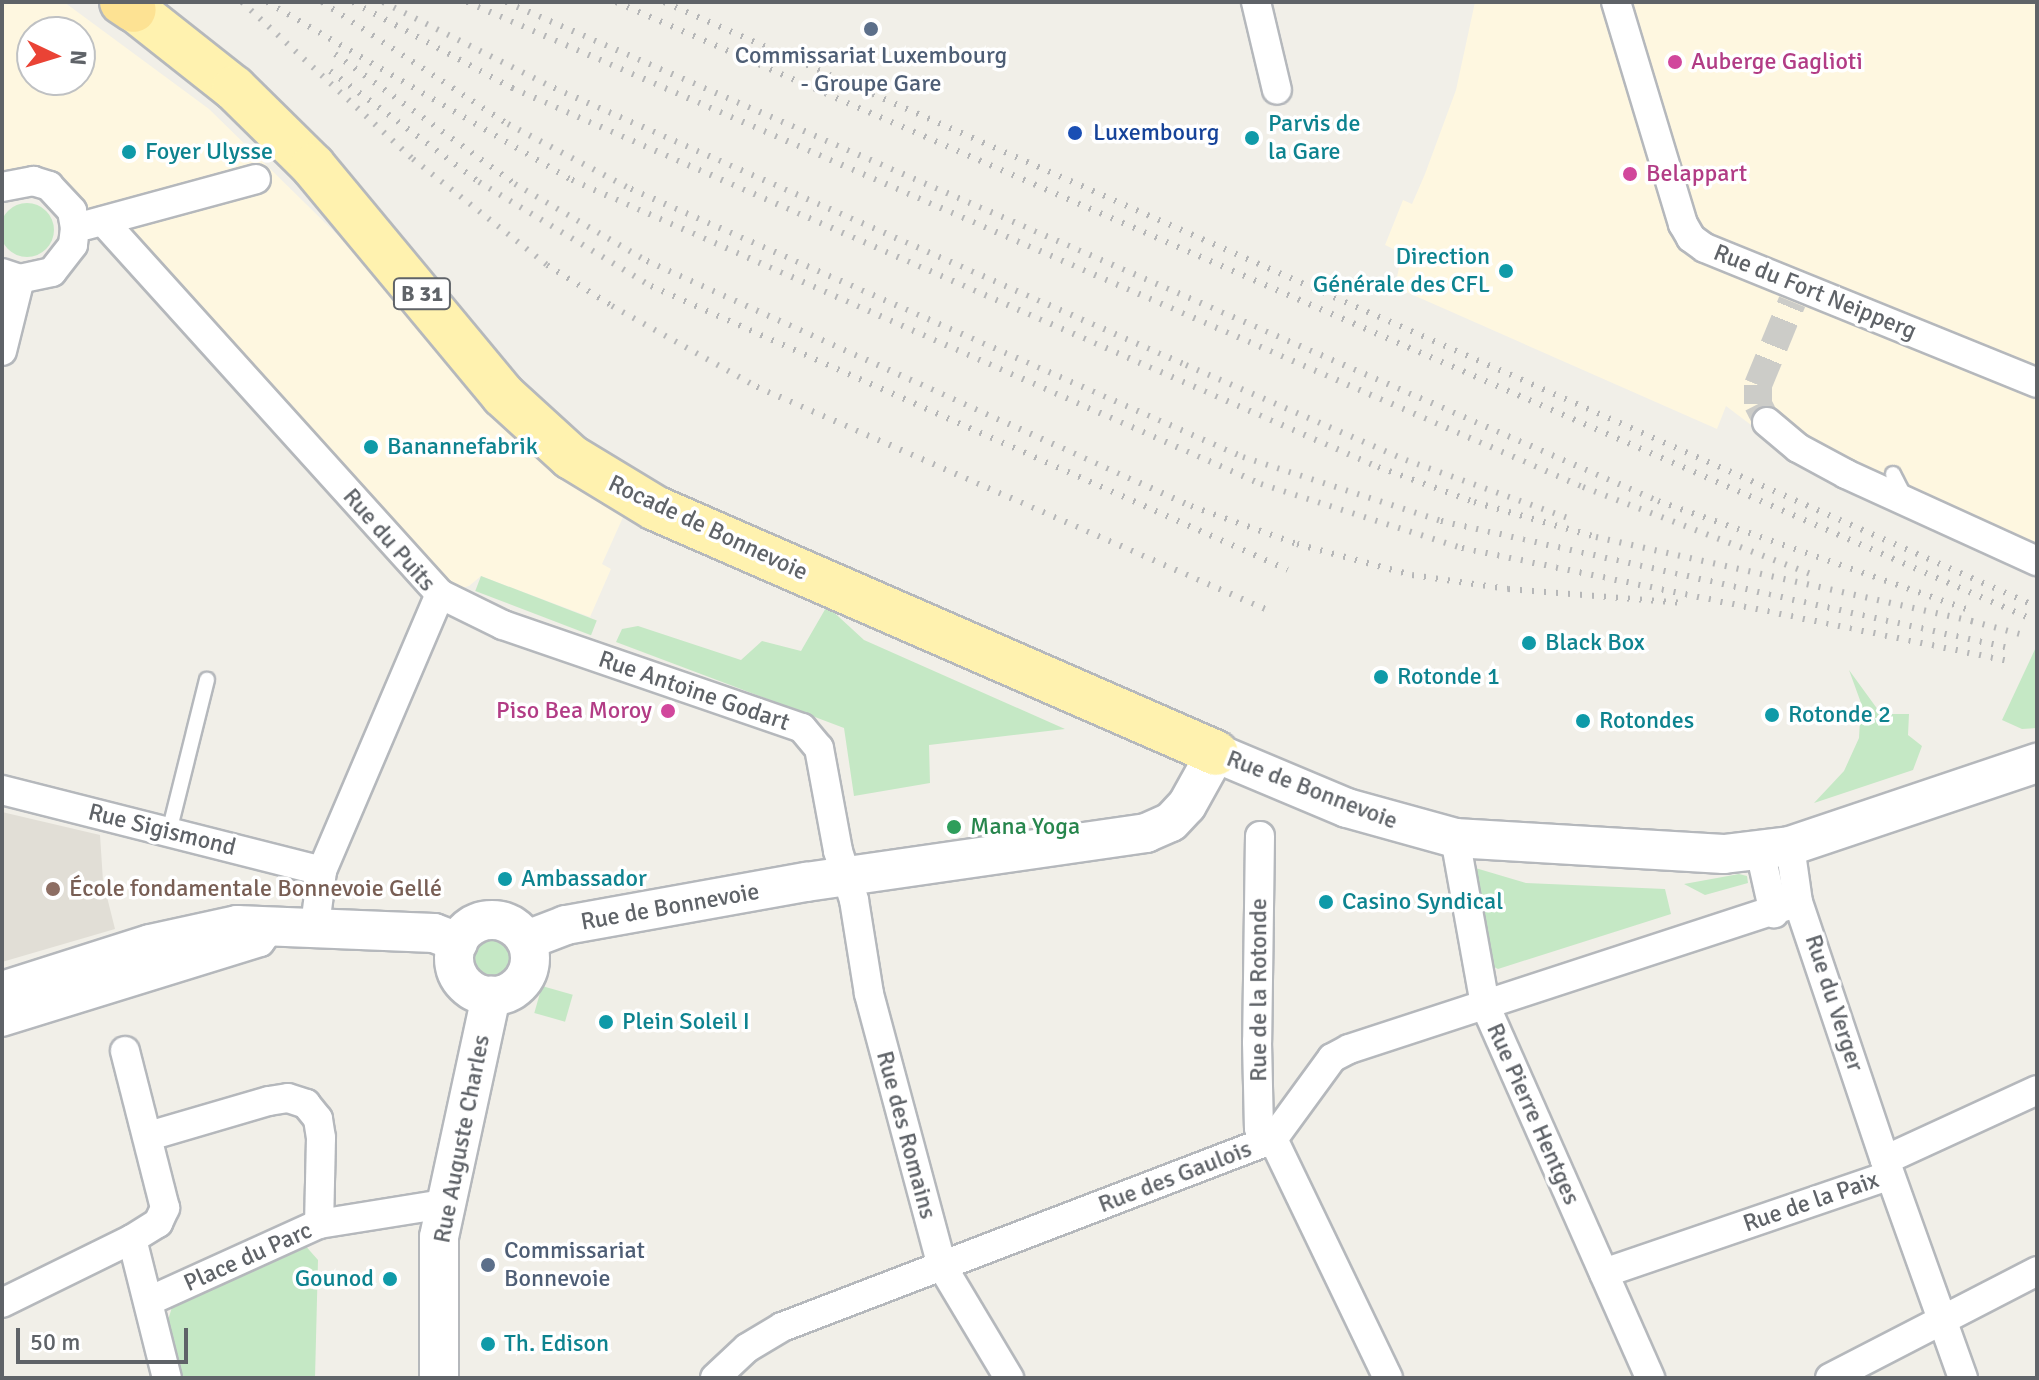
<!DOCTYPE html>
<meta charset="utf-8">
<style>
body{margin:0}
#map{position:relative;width:2039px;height:1380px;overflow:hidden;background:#f1efe8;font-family:Signika,sans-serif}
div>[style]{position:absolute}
.commercial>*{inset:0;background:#fef7e0}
.education>*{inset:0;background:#e1ded6}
.green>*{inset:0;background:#c5e8c5;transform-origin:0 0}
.round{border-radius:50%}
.street-tunnel>*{height:28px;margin-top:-14px;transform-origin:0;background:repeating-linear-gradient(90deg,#ccccc8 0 28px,transparent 0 42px)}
.roads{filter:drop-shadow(2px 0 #b5b8bc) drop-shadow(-2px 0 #b5b8bc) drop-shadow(0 2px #b5b8bc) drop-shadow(0 -2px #b5b8bc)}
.lane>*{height:14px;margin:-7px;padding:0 7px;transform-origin:7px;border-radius:7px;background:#fff}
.street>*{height:28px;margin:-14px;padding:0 14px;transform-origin:14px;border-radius:14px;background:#fff}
.secondary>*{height:38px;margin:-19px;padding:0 19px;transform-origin:19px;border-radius:19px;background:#fff}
.secondary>.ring{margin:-19px;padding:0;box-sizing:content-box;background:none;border:38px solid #fff;border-radius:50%}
.primary>*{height:44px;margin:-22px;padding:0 22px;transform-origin:22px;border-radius:22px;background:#fff2af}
.highway>*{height:44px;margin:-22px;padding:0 22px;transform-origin:22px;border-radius:22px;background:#fde293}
.tram>*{height:2px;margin:-1px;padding:0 1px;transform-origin:1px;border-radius:1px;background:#b6b7b8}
.rail>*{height:6px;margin-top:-3px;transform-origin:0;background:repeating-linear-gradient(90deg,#b6b7b8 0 2px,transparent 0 12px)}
.dots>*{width:22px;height:22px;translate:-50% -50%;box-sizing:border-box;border:4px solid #fff;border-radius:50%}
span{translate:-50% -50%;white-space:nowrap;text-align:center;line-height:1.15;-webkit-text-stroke:7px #fff;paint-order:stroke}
.shield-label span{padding:2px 6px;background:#fff;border:2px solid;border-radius:6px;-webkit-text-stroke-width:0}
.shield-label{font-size:22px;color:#5f6368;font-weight:700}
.service-label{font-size:24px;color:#4e5e75}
.left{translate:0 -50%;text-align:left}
.hotel-label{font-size:24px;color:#b23c85}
.right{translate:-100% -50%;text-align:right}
.culture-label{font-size:24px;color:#0d838f}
.transit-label{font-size:24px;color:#164399}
.street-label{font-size:24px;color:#5f6368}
.leisure-label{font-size:24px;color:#27864d}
.education-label{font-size:24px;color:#785e54}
.frame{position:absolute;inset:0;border:4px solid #5f6368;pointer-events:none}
.north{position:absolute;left:16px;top:16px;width:80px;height:80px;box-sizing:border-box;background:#fff;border:2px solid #bfc1c3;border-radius:50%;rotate:94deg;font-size:22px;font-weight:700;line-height:32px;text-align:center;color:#5f6368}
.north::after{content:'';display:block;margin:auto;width:28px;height:36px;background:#ea4335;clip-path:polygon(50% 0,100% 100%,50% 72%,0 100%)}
.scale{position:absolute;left:16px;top:1328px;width:172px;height:36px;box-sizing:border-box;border:4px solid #5f6368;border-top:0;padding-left:10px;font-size:24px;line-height:28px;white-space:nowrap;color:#5f6368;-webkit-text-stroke:6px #fff;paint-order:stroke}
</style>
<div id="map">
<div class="commercial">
<i style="clip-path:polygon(evenodd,2px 2px,64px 2px,209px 109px,359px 256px,522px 448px,624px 515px,602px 564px,611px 569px,590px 617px,481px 576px,469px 586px,440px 594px,103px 221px,75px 228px,63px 197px,2px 187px,2px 2px,32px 32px,80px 32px,80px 80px,32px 80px,32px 32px)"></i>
<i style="clip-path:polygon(1475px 2px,2037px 2px,2037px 568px,1759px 431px,1726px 406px,1717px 429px,1395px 287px,1402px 253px,1385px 245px,1403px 200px,1412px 204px,1425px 174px,1456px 90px)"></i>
</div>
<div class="education">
<i style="clip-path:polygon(2px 812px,100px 835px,103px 881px,115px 929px,2px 962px)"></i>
</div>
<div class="green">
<i class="round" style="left:0;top:203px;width:54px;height:54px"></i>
<i style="left:481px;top:576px;width:124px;height:16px;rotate:21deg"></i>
<i style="clip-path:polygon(827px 606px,864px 640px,1065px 729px,929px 745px,930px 783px,854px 796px,844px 728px,616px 642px,622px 629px,638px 626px,741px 660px,762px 641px,801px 651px)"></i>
<i style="clip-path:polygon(2037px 645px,2037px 728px,2022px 729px,2002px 720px)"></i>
<i style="clip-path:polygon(1849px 670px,1881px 714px,1909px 714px,1908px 735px,1922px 746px,1913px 770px,1814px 803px,1844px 771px,1859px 738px,1861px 703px)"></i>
<i style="clip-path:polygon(1472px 867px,1526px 883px,1665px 889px,1671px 914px,1498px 969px,1492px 966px)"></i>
<i style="clip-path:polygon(1739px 874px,1747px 876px,1748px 883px,1705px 895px,1684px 884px)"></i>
<i class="round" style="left:472px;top:936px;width:46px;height:46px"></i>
<i style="left:542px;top:986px;width:32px;height:28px;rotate:16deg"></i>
<i style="clip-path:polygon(303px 1243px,318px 1260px,315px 1378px,176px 1378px,165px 1330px,172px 1307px,181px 1298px)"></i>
</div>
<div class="street-tunnel">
<i style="left:1767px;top:422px;width:20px;rotate:-117deg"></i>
<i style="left:1758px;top:404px;width:19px;rotate:-90deg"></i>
<i style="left:1758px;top:385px;width:90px;rotate:-67.7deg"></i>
</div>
<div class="roads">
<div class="lane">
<i style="left:1893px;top:474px;width:28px;rotate:63deg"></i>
<i style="left:169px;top:832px;width:157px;rotate:-76deg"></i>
</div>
<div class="street">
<i style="left:1256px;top:2px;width:90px;rotate:76.6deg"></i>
<i style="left:1616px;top:2px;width:232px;rotate:73.2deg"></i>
<i style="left:1683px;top:224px;width:16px;rotate:60deg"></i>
<i style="left:1691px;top:238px;width:17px;rotate:36deg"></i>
<i style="left:1705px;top:248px;width:358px;rotate:22.1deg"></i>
<i style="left:2px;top:187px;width:32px;rotate:-11deg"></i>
<i style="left:33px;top:181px;width:17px;rotate:17deg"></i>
<i style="left:49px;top:186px;width:34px;rotate:47deg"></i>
<i style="left:72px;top:211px;width:17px;rotate:80deg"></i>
<i style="left:75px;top:228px;width:17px;rotate:97deg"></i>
<i style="left:73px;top:245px;width:34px;rotate:128deg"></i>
<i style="left:52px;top:272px;width:33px;rotate:168deg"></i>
<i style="left:20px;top:279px;width:19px;rotate:-162deg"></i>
<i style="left:103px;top:221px;width:503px;rotate:47.9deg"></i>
<i style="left:440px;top:594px;width:301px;rotate:113.1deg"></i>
<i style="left:322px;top:871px;width:55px;rotate:97.3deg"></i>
<i style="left:87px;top:225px;width:175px;rotate:-15.2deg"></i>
<i style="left:2px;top:351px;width:74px;rotate:-76deg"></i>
<i style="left:1767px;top:422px;width:40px;rotate:40deg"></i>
<i style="left:1798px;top:448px;width:55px;rotate:28.4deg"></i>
<i style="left:1846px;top:474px;width:210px;rotate:24.5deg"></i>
<i style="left:440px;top:594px;width:70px;rotate:26.2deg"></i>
<i style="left:503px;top:625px;width:316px;rotate:19deg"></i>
<i style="left:802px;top:728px;width:26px;rotate:50deg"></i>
<i style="left:819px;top:748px;width:105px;rotate:79.5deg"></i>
<i style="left:838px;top:851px;width:52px;rotate:71.9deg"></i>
<i style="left:854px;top:900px;width:95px;rotate:80.9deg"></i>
<i style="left:869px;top:994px;width:282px;rotate:75deg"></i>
<i style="left:942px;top:1266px;width:131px;rotate:59.1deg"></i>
<i style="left:2px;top:790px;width:330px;rotate:14.2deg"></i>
<i style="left:1260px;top:836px;width:206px;rotate:90.8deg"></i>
<i style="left:1257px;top:1042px;width:86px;rotate:88.7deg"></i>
<i style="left:1259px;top:1128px;width:15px;rotate:67deg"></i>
<i style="left:1455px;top:838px;width:170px;rotate:79.8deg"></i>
<i style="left:1485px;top:1005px;width:408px;rotate:66.1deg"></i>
<i style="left:1790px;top:846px;width:57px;rotate:81.9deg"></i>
<i style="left:1798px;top:902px;width:272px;rotate:71.4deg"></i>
<i style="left:1760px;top:851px;width:64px;rotate:77.3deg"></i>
<i style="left:2px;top:1022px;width:270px;rotate:-17.2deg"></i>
<i style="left:260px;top:942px;width:21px;rotate:-53deg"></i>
<i style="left:149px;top:1136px;width:125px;rotate:-16.3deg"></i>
<i style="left:269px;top:1101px;width:19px;rotate:-9deg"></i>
<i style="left:288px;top:1098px;width:19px;rotate:18deg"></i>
<i style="left:306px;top:1104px;width:19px;rotate:51deg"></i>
<i style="left:318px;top:1119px;width:19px;rotate:81deg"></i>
<i style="left:321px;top:1138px;width:86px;rotate:91.3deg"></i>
<i style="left:1273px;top:1139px;width:265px;rotate:64.3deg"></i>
<i style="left:132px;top:1239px;width:143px;rotate:75.9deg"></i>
<i style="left:1604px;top:1273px;width:302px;rotate:-18.9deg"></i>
<i style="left:149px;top:1301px;width:187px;rotate:-24.4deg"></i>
<i style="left:319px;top:1224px;width:127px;rotate:-9.1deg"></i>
<i style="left:2px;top:1303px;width:145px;rotate:-26.2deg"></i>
<i style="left:132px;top:1239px;width:31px;rotate:-32deg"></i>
<i style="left:158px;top:1223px;width:17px;rotate:-65deg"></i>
<i style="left:165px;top:1208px;width:162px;rotate:-104.3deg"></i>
<i style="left:715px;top:1378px;width:44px;rotate:-43.2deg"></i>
<i style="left:747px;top:1348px;width:41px;rotate:-31deg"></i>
<i style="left:782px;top:1327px;width:526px;rotate:-20.95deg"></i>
<i style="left:1273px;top:1139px;width:100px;rotate:-53.9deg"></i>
<i style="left:1332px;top:1058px;width:19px;rotate:-28deg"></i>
<i style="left:1349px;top:1049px;width:472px;rotate:-18.1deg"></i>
<i style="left:1830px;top:1378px;width:233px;rotate:-27.3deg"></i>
<i style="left:1963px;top:1378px;width:232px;rotate:-109.7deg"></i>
<i style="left:1885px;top:1160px;width:167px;rotate:-24.7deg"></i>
</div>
<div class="secondary">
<i class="ring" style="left:454px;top:920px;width:38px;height:38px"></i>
<i style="left:527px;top:940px;width:42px;rotate:-21deg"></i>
<i style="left:566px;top:925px;width:244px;rotate:-10.2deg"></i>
<i style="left:806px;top:882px;width:344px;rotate:-8.2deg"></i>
<i style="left:1146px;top:833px;width:27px;rotate:-24deg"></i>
<i style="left:1171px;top:822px;width:23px;rotate:-47deg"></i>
<i style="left:1187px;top:805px;width:60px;rotate:-60.9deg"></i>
<i style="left:1216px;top:753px;width:142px;rotate:22.8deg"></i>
<i style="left:1347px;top:808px;width:112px;rotate:15.5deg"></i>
<i style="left:1455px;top:838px;width:269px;rotate:3.4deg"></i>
<i style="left:1724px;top:854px;width:66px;rotate:-6.9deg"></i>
<i style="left:1790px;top:846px;width:261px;rotate:-18.6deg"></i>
<i style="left:2px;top:991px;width:155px;rotate:-17.6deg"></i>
<i style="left:150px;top:944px;width:89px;rotate:-12.3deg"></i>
<i style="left:237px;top:925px;width:197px;rotate:2.3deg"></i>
<i style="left:434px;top:933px;width:26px;rotate:21deg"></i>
<i style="left:439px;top:1378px;width:141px;rotate:-90deg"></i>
<i style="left:439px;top:1237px;width:247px;rotate:-77.8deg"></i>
</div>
<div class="primary">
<i style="left:125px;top:2px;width:139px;rotate:38.3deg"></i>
<i style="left:234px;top:88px;width:111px;rotate:44.6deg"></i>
<i style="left:313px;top:166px;width:298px;rotate:50.3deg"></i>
<i style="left:503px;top:395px;width:92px;rotate:42.4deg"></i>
<i style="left:571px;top:457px;width:98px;rotate:31.3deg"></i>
<i style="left:655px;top:508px;width:612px;rotate:23.59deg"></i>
</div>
<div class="highway">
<i style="left:122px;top:2px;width:14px;rotate:34deg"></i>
</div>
</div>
<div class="tram">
<i style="left:1213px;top:2px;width:63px"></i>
</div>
<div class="rail">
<i style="left:242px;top:2px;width:232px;rotate:42.6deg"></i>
<i style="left:413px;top:159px;width:171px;rotate:38.3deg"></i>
<i style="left:547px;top:265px;width:77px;rotate:32.2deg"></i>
<i style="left:612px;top:306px;width:166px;rotate:29.2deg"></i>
<i style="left:757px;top:387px;width:562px;rotate:23.6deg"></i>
<i style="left:267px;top:2px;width:353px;rotate:30.3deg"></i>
<i style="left:572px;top:180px;width:753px;rotate:23.81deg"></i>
<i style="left:1261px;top:484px;width:211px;rotate:17.7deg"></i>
<i style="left:1462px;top:548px;width:558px;rotate:11.69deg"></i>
<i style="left:322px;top:2px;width:222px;rotate:33.3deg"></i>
<i style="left:508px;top:124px;width:139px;rotate:27.9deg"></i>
<i style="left:631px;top:189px;width:668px;rotate:23.65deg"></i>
<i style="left:1243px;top:457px;width:208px;rotate:17.9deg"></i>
<i style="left:1441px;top:521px;width:587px;rotate:12.59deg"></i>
<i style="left:353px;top:2px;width:181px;rotate:28.4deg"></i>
<i style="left:512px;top:88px;width:945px;rotate:23.64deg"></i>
<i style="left:1378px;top:467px;width:102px;rotate:20deg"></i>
<i style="left:1474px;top:502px;width:127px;rotate:16deg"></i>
<i style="left:1596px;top:537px;width:394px;rotate:12.6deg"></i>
<i style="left:383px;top:2px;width:191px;rotate:26.7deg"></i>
<i style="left:554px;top:88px;width:690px;rotate:23.67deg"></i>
<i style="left:1186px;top:365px;width:240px;rotate:23.4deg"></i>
<i style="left:1406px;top:460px;width:172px;rotate:19.7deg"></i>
<i style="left:467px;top:2px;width:1217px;rotate:23.49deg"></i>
<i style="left:1583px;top:487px;width:247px;rotate:20.9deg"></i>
<i style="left:506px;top:2px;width:1255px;rotate:23.42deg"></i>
<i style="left:1658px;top:501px;width:330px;rotate:19.3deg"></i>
<i style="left:616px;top:2px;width:1539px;rotate:23.55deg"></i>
<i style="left:664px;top:2px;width:1496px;rotate:23.77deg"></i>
<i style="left:335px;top:54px;width:222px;rotate:35.8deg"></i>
<i style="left:515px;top:184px;width:153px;rotate:30.3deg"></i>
<i style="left:647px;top:261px;width:597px;rotate:24.25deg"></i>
<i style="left:1191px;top:506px;width:113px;rotate:19.7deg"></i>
<i style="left:1297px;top:544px;width:119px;rotate:15.1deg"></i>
<i style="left:1412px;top:575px;width:97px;rotate:8.3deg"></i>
<i style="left:1508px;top:589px;width:176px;rotate:4.6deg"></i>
<i style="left:330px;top:71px;width:186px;rotate:36.7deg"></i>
<i style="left:479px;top:182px;width:201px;rotate:31.2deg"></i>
<i style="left:651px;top:286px;width:697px;rotate:24.03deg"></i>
<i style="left:1971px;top:621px;width:51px;rotate:14.9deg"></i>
</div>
<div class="dots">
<i style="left:871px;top:29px;background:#5c6f8a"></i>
<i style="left:1675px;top:62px;background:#d1479c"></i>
<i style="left:1075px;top:133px;background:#1a4fb4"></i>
<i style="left:1252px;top:138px;background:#0f9aa8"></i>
<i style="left:129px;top:152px;background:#0f9aa8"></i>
<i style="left:1630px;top:174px;background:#d1479c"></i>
<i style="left:1506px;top:271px;background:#0f9aa8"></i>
<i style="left:371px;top:447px;background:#0f9aa8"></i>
<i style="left:1529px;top:643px;background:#0f9aa8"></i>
<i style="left:1381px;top:677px;background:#0f9aa8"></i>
<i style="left:668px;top:711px;background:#d1479c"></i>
<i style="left:1772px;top:715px;background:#0f9aa8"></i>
<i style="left:1583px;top:721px;background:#0f9aa8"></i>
<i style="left:954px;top:827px;background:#2e9e5b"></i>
<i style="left:505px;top:879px;background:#0f9aa8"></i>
<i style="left:53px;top:889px;background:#8d6e63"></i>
<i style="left:1326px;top:902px;background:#0f9aa8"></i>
<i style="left:606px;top:1022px;background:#0f9aa8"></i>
<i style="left:488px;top:1265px;background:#5c6f8a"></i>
<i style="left:390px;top:1279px;background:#0f9aa8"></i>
<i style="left:488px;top:1344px;background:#0f9aa8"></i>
</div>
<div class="shield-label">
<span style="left:422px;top:294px">B 31</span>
</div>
<div class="service-label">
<span style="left:871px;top:70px">Commissariat Luxembourg<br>- Groupe Gare</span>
<span class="left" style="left:504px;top:1265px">Commissariat<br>Bonnevoie</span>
</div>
<div class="hotel-label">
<span class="left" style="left:1691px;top:62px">Auberge Gaglioti</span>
<span class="left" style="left:1646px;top:174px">Belappart</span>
<span class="right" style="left:652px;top:711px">Piso Bea Moroy</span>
</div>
<div class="culture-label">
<span class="left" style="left:1268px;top:138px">Parvis de<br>la Gare</span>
<span class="left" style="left:145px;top:152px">Foyer Ulysse</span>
<span class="right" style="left:1490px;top:271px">Direction<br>Générale des CFL</span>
<span class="left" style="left:387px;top:447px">Banannefabrik</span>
<span class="left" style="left:1545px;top:643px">Black Box</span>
<span class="left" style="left:1397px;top:677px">Rotonde 1</span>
<span class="left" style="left:1788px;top:715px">Rotonde 2</span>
<span class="left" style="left:1599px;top:721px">Rotondes</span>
<span class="left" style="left:521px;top:879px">Ambassador</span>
<span class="left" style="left:1342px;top:902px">Casino Syndical</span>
<span class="left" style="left:622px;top:1022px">Plein Soleil I</span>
<span class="right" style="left:374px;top:1279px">Gounod</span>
<span class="left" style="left:504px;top:1344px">Th. Edison</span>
</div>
<div class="transit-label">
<span class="left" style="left:1093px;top:133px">Luxembourg</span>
</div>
<div class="street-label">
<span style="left:1815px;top:292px;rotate:22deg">Rue du Fort Neipperg</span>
<span style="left:708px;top:528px;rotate:25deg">Rocade de Bonnevoie</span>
<span style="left:389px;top:540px;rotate:49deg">Rue du Puits</span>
<span style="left:694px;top:691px;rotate:19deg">Rue Antoine Godart</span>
<span style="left:1312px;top:790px;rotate:21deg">Rue de Bonnevoie</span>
<span style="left:162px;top:830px;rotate:14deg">Rue Sigismond</span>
<span style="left:670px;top:907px;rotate:-10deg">Rue de Bonnevoie</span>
<span style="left:1259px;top:990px;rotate:-90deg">Rue de la Rotonde</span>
<span style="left:1834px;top:1003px;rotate:72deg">Rue du Verger</span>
<span style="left:1533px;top:1114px;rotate:66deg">Rue Pierre Hentges</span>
<span style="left:906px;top:1135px;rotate:75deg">Rue des Romains</span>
<span style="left:462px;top:1139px;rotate:-79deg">Rue Auguste Charles</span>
<span style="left:1175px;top:1177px;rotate:-21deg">Rue des Gaulois</span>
<span style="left:1811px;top:1202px;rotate:-19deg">Rue de la Paix</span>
<span style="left:248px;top:1257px;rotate:-24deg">Place du Parc</span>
</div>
<div class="leisure-label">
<span class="left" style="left:970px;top:827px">Mana Yoga</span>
</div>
<div class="education-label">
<span class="left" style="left:69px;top:889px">École fondamentale Bonnevoie Gellé</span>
</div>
<div class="frame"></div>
<div class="north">N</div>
<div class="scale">50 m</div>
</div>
